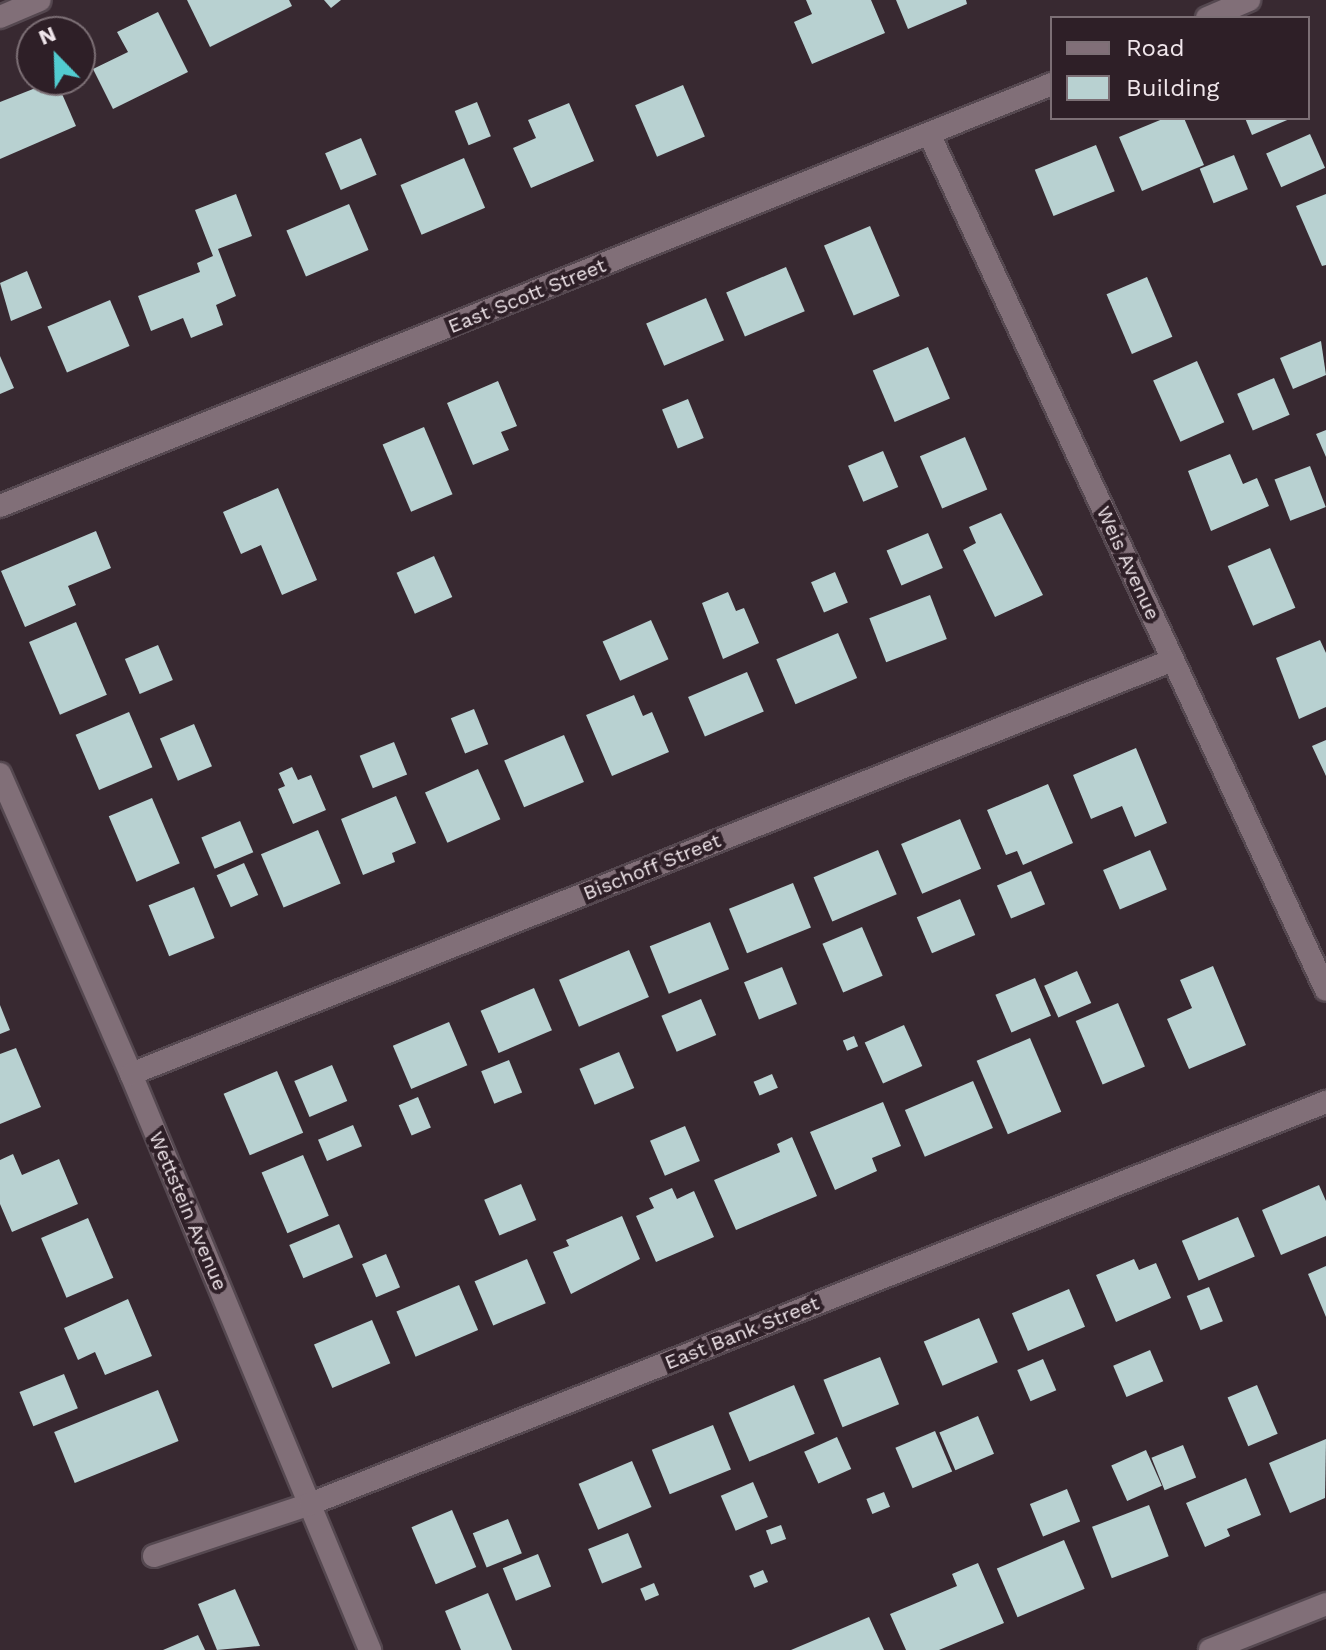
<!DOCTYPE html>
<style>
body{margin:0}
#map{position:relative;width:1326px;height:1650px;overflow:hidden;background:#382931;font-family:"Work Sans",sans-serif}
div>[style]{position:absolute}
.building>*{inset:0;background:#b8d1d1;transform-origin:0 0}
.roads{filter:drop-shadow(2px 0 #554850) drop-shadow(-2px 0 #554850) drop-shadow(0 2px #554850) drop-shadow(0 -2px #554850)}
.minor>*{height:22px;margin:-11px;padding:0 11px;transform-origin:11px;border-radius:11px;background:#816f78}
span{translate:-50% -50%;white-space:nowrap;text-align:center;line-height:1.15;-webkit-text-stroke:8px #2e1f27;paint-order:stroke}
.street-label{font-size:20px;color:#f0e6eb}
.legend{position:absolute;left:1050px;top:16px;width:260px;height:104px;box-sizing:border-box;background:#2e1f27;border:2px solid #7c6f75;margin:0;padding:10px 14px;list-style:none;font-size:24px;color:#f0e6eb}
.legend li{display:flex;align-items:center;gap:16px;height:40px}
.legend b{width:40px;border:2px solid #7c6f75}
.north{position:absolute;left:16px;top:16px;width:80px;height:80px;box-sizing:border-box;background:#2e1f27;border:2px solid #7c6f75;border-radius:50%;rotate:337deg;font-size:22px;font-weight:700;line-height:32px;text-align:center;color:#f0e6eb}
.north::after{content:'';display:block;margin:auto;width:28px;height:36px;background:#52ccd0;clip-path:polygon(50% 0,100% 100%,50% 72%,0 100%)}
</style>
<div id="map">
<div class="building">
<i style="clip-path:polygon(187px 0,289px 0,292px 6px,210px 47px)"></i>
<i style="clip-path:polygon(324px 0,341px 0,331px 8px)"></i>
<i style="clip-path:polygon(806px 0,871px 0,885px 33px,812px 64px,794px 22px,812px 14px)"></i>
<i style="clip-path:polygon(896px 0,966px 0,967px 4px,908px 29px)"></i>
<i style="clip-path:polygon(158px 12px,188px 72px,113px 109px,93px 69px,128px 52px,117px 32px)"></i>
<i style="clip-path:polygon(56px 80px,76px 126px,0 159px,0 102px)"></i>
<i style="left:683px;top:85px;width:56px;height:52px;rotate:67deg"></i>
<i style="left:477px;top:102px;width:37px;height:24px;rotate:68deg"></i>
<i style="clip-path:polygon(569px 103px,594px 161px,531px 188px,513px 148px,536px 138px,528px 120px)"></i>
<i style="clip-path:polygon(1165px 118px,1184px 118px,1204px 165px,1142px 191px,1119px 137px)"></i>
<i style="clip-path:polygon(1245px 118px,1292px 118px,1252px 135px)"></i>
<i style="left:1310px;top:134px;width:37px;height:48px;rotate:66deg"></i>
<i style="left:361px;top:138px;width:40px;height:39px;rotate:67deg"></i>
<i style="left:1096px;top:145px;width:50px;height:66px;rotate:68deg"></i>
<i style="left:1234px;top:155px;width:37px;height:37px;rotate:68deg"></i>
<i style="left:464px;top:158px;width:54px;height:69px;rotate:67deg"></i>
<i style="clip-path:polygon(236px 194px,252px 236px,218px 249px,236px 296px,216px 305px,223px 325px,191px 338px,183px 318px,151px 331px,138px 296px,200px 272px,197px 263px,213px 256px,195px 210px)"></i>
<i style="clip-path:polygon(1326px 194px,1326px 265px,1322px 266px,1296px 206px)"></i>
<i style="left:349px;top:204px;width:50px;height:68px;rotate:67deg"></i>
<i style="left:870px;top:226px;width:76px;height:50px;rotate:67deg"></i>
<i style="left:786px;top:267px;width:48px;height:65px;rotate:67deg"></i>
<i style="clip-path:polygon(27px 271px,42px 308px,11px 321px,0 283px)"></i>
<i style="left:1147px;top:277px;width:65px;height:44px;rotate:67deg"></i>
<i style="left:706px;top:298px;width:46px;height:65px;rotate:67deg"></i>
<i style="left:110px;top:300px;width:50px;height:68px;rotate:67deg"></i>
<i style="clip-path:polygon(1321px 341px,1326px 375px,1293px 389px,1280px 358px)"></i>
<i style="left:928px;top:347px;width:56px;height:60px;rotate:67deg"></i>
<i style="clip-path:polygon(0 356px,14px 388px,0 394px)"></i>
<i style="left:1197px;top:361px;width:67px;height:48px;rotate:66deg"></i>
<i style="left:1274px;top:378px;width:40px;height:40px;rotate:67deg"></i>
<i style="clip-path:polygon(498px 381px,517px 426px,501px 432px,509px 450px,473px 465px,447px 403px)"></i>
<i style="left:688px;top:399px;width:42px;height:28px;rotate:68deg"></i>
<i style="left:424px;top:427px;width:73px;height:45px;rotate:67deg"></i>
<i style="clip-path:polygon(1326px 430px,1326px 457px,1316px 434px)"></i>
<i style="left:965px;top:437px;width:57px;height:49px;rotate:67deg"></i>
<i style="left:883px;top:451px;width:39px;height:38px;rotate:67deg"></i>
<i style="clip-path:polygon(1230px 454px,1243px 484px,1257px 478px,1269px 506px,1211px 531px,1188px 471px)"></i>
<i style="left:1310px;top:466px;width:44px;height:38px;rotate:69deg"></i>
<i style="clip-path:polygon(278px 488px,317px 580px,282px 595px,261px 545px,241px 554px,223px 512px)"></i>
<i style="clip-path:polygon(1001px 513px,1043px 595px,995px 617px,963px 550px,976px 543px,969px 527px)"></i>
<i style="clip-path:polygon(96px 531px,111px 568px,68px 586px,76px 605px,25px 627px,1px 571px)"></i>
<i style="left:928px;top:533px;width:38px;height:45px;rotate:67deg"></i>
<i style="left:1270px;top:548px;width:65px;height:46px;rotate:67deg"></i>
<i style="left:434px;top:556px;width:45px;height:41px;rotate:66deg"></i>
<i style="left:835px;top:572px;width:33px;height:26px;rotate:67deg"></i>
<i style="clip-path:polygon(728px 592px,736px 611px,744px 608px,759px 643px,723px 659px,702px 603px)"></i>
<i style="left:930px;top:595px;width:47px;height:65px;rotate:69deg"></i>
<i style="left:651px;top:620px;width:43px;height:53px;rotate:66deg"></i>
<i style="left:76px;top:622px;width:79px;height:51px;rotate:67deg"></i>
<i style="left:838px;top:633px;width:49px;height:67px;rotate:67deg"></i>
<i style="clip-path:polygon(1320px 640px,1326px 653px,1326px 707px,1299px 719px,1276px 658px)"></i>
<i style="left:158px;top:645px;width:38px;height:36px;rotate:67deg"></i>
<i style="left:747px;top:672px;width:43px;height:64px;rotate:67deg"></i>
<i style="clip-path:polygon(634px 695px,643px 716px,652px 712px,669px 752px,612px 776px,586px 715px)"></i>
<i style="left:474px;top:709px;width:38px;height:25px;rotate:68deg"></i>
<i style="left:129px;top:712px;width:60px;height:58px;rotate:67deg"></i>
<i style="left:194px;top:724px;width:46px;height:37px;rotate:67deg"></i>
<i style="left:564px;top:735px;width:51px;height:65px;rotate:67deg"></i>
<i style="clip-path:polygon(1326px 740px,1326px 776px,1312px 746px)"></i>
<i style="left:394px;top:742px;width:35px;height:37px;rotate:68deg"></i>
<i style="clip-path:polygon(1136px 748px,1167px 823px,1135px 837px,1122px 806px,1091px 819px,1073px 775px)"></i>
<i style="clip-path:polygon(292px 767px,298px 780px,311px 775px,326px 810px,293px 824px,278px 789px,285px 786px,279px 773px)"></i>
<i style="left:478px;top:769px;width:55px;height:58px;rotate:66deg"></i>
<i style="clip-path:polygon(1048px 784px,1073px 843px,1023px 865px,1017px 851px,1006px 855px,987px 810px)"></i>
<i style="clip-path:polygon(396px 796px,416px 843px,392px 853px,395px 862px,363px 875px,341px 819px)"></i>
<i style="left:152px;top:798px;width:71px;height:47px;rotate:67deg"></i>
<i style="left:960px;top:819px;width:54px;height:64px;rotate:67deg"></i>
<i style="left:240px;top:821px;width:34px;height:42px;rotate:67deg"></i>
<i style="left:318px;top:830px;width:58px;height:62px;rotate:67deg"></i>
<i style="left:878px;top:850px;width:48px;height:70px;rotate:67deg"></i>
<i style="left:1150px;top:850px;width:43px;height:51px;rotate:67deg"></i>
<i style="left:244px;top:863px;width:35px;height:30px;rotate:66deg"></i>
<i style="left:1031px;top:871px;width:36px;height:37px;rotate:67deg"></i>
<i style="left:793px;top:883px;width:48px;height:69px;rotate:68deg"></i>
<i style="left:194px;top:887px;width:55px;height:49px;rotate:68deg"></i>
<i style="left:960px;top:899px;width:39px;height:47px;rotate:67deg"></i>
<i style="left:710px;top:922px;width:51px;height:65px;rotate:68deg"></i>
<i style="left:862px;top:927px;width:53px;height:43px;rotate:67deg"></i>
<i style="left:629px;top:950px;width:51px;height:76px;rotate:67deg"></i>
<i style="clip-path:polygon(1213px 966px,1246px 1045px,1189px 1069px,1167px 1019px,1192px 1008px,1180px 980px)"></i>
<i style="left:782px;top:967px;width:40px;height:41px;rotate:68deg"></i>
<i style="left:1077px;top:971px;width:35px;height:36px;rotate:66deg"></i>
<i style="left:1035px;top:978px;width:41px;height:43px;rotate:67deg"></i>
<i style="left:534px;top:988px;width:46px;height:58px;rotate:67deg"></i>
<i style="left:701px;top:999px;width:39px;height:43px;rotate:67deg"></i>
<i style="left:1118px;top:1003px;width:69px;height:46px;rotate:67deg"></i>
<i style="clip-path:polygon(0 1005px,10px 1030px,0 1034px)"></i>
<i style="left:449px;top:1022px;width:47px;height:61px;rotate:67deg"></i>
<i style="left:904px;top:1025px;width:45px;height:43px;rotate:66deg"></i>
<i style="left:854px;top:1036px;width:11px;height:12px;rotate:68deg"></i>
<i style="left:1030px;top:1038px;width:80px;height:58px;rotate:67deg"></i>
<i style="clip-path:polygon(16px 1048px,41px 1107px,0 1124px,0 1054px)"></i>
<i style="left:619px;top:1052px;width:39px;height:43px;rotate:67deg"></i>
<i style="left:509px;top:1060px;width:35px;height:30px;rotate:68deg"></i>
<i style="left:332px;top:1065px;width:39px;height:41px;rotate:67deg"></i>
<i style="left:277px;top:1071px;width:67px;height:58px;rotate:67deg"></i>
<i style="left:772px;top:1074px;width:15px;height:20px;rotate:67deg"></i>
<i style="left:973px;top:1081px;width:51px;height:74px;rotate:67deg"></i>
<i style="left:418px;top:1097px;width:33px;height:21px;rotate:67deg"></i>
<i style="clip-path:polygon(883px 1102px,901px 1146px,872px 1158px,877px 1171px,835px 1190px,810px 1132px)"></i>
<i style="left:353px;top:1125px;width:23px;height:38px;rotate:67deg"></i>
<i style="left:685px;top:1126px;width:38px;height:38px;rotate:67deg"></i>
<i style="clip-path:polygon(792px 1137px,817px 1196px,736px 1230px,714px 1180px,780px 1152px,777px 1144px)"></i>
<i style="clip-path:polygon(13px 1154px,22px 1175px,59px 1159px,78px 1204px,12px 1232px,0 1204px,0 1160px)"></i>
<i style="left:303px;top:1155px;width:66px;height:45px;rotate:67deg"></i>
<i style="left:521px;top:1184px;width:39px;height:40px;rotate:67deg"></i>
<i style="clip-path:polygon(1319px 1185px,1326px 1201px,1326px 1236px,1281px 1255px,1262px 1210px)"></i>
<i style="clip-path:polygon(672px 1188px,677px 1199px,694px 1191px,714px 1237px,656px 1262px,636px 1216px,654px 1208px,649px 1198px)"></i>
<i style="clip-path:polygon(622px 1216px,640px 1259px,571px 1294px,553px 1252px,569px 1246px,566px 1240px)"></i>
<i style="left:1238px;top:1217px;width:43px;height:61px;rotate:67deg"></i>
<i style="left:88px;top:1218px;width:65px;height:51px;rotate:67deg"></i>
<i style="left:339px;top:1224px;width:36px;height:54px;rotate:67deg"></i>
<i style="left:386px;top:1254px;width:36px;height:26px;rotate:67deg"></i>
<i style="left:527px;top:1259px;width:48px;height:57px;rotate:67deg"></i>
<i style="clip-path:polygon(1134px 1259px,1139px 1270px,1156px 1263px,1171px 1298px,1116px 1322px,1096px 1275px)"></i>
<i style="clip-path:polygon(1326px 1266px,1326px 1317px,1308px 1274px)"></i>
<i style="left:459px;top:1285px;width:49px;height:68px;rotate:67deg"></i>
<i style="left:1209px;top:1287px;width:37px;height:24px;rotate:68deg"></i>
<i style="left:1069px;top:1289px;width:41px;height:62px;rotate:67deg"></i>
<i style="clip-path:polygon(128px 1299px,152px 1356px,105px 1375px,95px 1352px,78px 1360px,64px 1328px)"></i>
<i style="left:979px;top:1318px;width:48px;height:60px;rotate:67deg"></i>
<i style="left:372px;top:1320px;width:47px;height:63px;rotate:67deg"></i>
<i style="left:1150px;top:1350px;width:34px;height:40px;rotate:67deg"></i>
<i style="left:880px;top:1357px;width:51px;height:61px;rotate:68deg"></i>
<i style="left:1043px;top:1359px;width:34px;height:28px;rotate:67deg"></i>
<i style="left:64px;top:1374px;width:37px;height:48px;rotate:68deg"></i>
<i style="left:794px;top:1385px;width:53px;height:71px;rotate:67deg"></i>
<i style="left:1257px;top:1385px;width:53px;height:32px;rotate:67deg"></i>
<i style="left:158px;top:1390px;width:55px;height:112px;rotate:68deg"></i>
<i style="left:978px;top:1416px;width:41px;height:42px;rotate:67deg"></i>
<i style="left:713px;top:1425px;width:48px;height:66px;rotate:68deg"></i>
<i style="left:935px;top:1431px;width:44px;height:43px;rotate:67deg"></i>
<i style="left:837px;top:1437px;width:35px;height:36px;rotate:66deg"></i>
<i style="clip-path:polygon(1326px 1439px,1325px 1498px,1290px 1513px,1269px 1463px)"></i>
<i style="left:1183px;top:1445px;width:35px;height:34px;rotate:68deg"></i>
<i style="left:1146px;top:1450px;width:39px;height:38px;rotate:66deg"></i>
<i style="left:632px;top:1461px;width:50px;height:58px;rotate:67deg"></i>
<i style="clip-path:polygon(1246px 1478px,1261px 1515px,1227px 1529px,1230px 1536px,1205px 1547px,1186px 1503px)"></i>
<i style="left:753px;top:1482px;width:38px;height:35px;rotate:67deg"></i>
<i style="left:1067px;top:1489px;width:35px;height:40px;rotate:68deg"></i>
<i style="left:884px;top:1492px;width:16px;height:19px;rotate:68deg"></i>
<i style="left:1149px;top:1505px;width:55px;height:61px;rotate:69deg"></i>
<i style="left:452px;top:1510px;width:62px;height:44px;rotate:67deg"></i>
<i style="left:508px;top:1519px;width:37px;height:38px;rotate:68deg"></i>
<i style="left:781px;top:1525px;width:15px;height:16px;rotate:70deg"></i>
<i style="left:628px;top:1533px;width:37px;height:43px;rotate:68deg"></i>
<i style="left:1064px;top:1540px;width:53px;height:73px;rotate:67deg"></i>
<i style="left:538px;top:1554px;width:35px;height:38px;rotate:68deg"></i>
<i style="clip-path:polygon(978px 1563px,1004px 1623px,939px 1650px,906px 1650px,890px 1614px,957px 1586px,952px 1574px)"></i>
<i style="left:763px;top:1570px;width:13px;height:15px;rotate:67deg"></i>
<i style="left:654px;top:1583px;width:13px;height:15px;rotate:67deg"></i>
<i style="clip-path:polygon(235px 1589px,260px 1646px,217px 1650px,198px 1604px)"></i>
<i style="clip-path:polygon(488px 1593px,512px 1650px,461px 1650px,445px 1611px)"></i>
<i style="clip-path:polygon(869px 1617px,884px 1650px,791px 1650px)"></i>
<i style="clip-path:polygon(198px 1635px,205px 1650px,163px 1650px)"></i>
</div>
<div class="roads">
<div class="minor">
<i style="left:0;top:17px;width:43px;rotate:-23deg"></i>
<i style="left:1207px;top:18px;width:46px;rotate:-23.2deg"></i>
<i style="left:930px;top:136px;width:941px;rotate:65.12deg"></i>
<i style="left:0;top:506px;width:1133px;rotate:-21.86deg"></i>
<i style="left:0;top:774px;width:327px;rotate:66.4deg"></i>
<i style="left:131px;top:1074px;width:624px;rotate:67.46deg"></i>
<i style="left:131px;top:1074px;width:1121px;rotate:-21.67deg"></i>
<i style="left:154px;top:1556px;width:164px;rotate:-18.4deg"></i>
<i style="left:310px;top:1504px;width:1093px;rotate:-21.59deg"></i>
<i style="left:1210px;top:1650px;width:125px;rotate:-21.6deg"></i>
</div>
</div>
<div class="street-label">
<span style="left:527px;top:296px;rotate:-22deg">East Scott Street</span>
<span style="left:1128px;top:563px;rotate:65deg">Weis Avenue</span>
<span style="left:652px;top:867px;rotate:-22deg">Bischoff Street</span>
<span style="left:188px;top:1211px;rotate:67deg">Wettstein Avenue</span>
<span style="left:742px;top:1333px;rotate:-22deg">East Bank Street</span>
</div>
<ul class="legend">
<li><b style="height:10px;background:#816f78"></b>Road</li>
<li><b style="height:22px;background:#b8d1d1"></b>Building</li>
</ul>
<div class="north">N</div>
</div>
